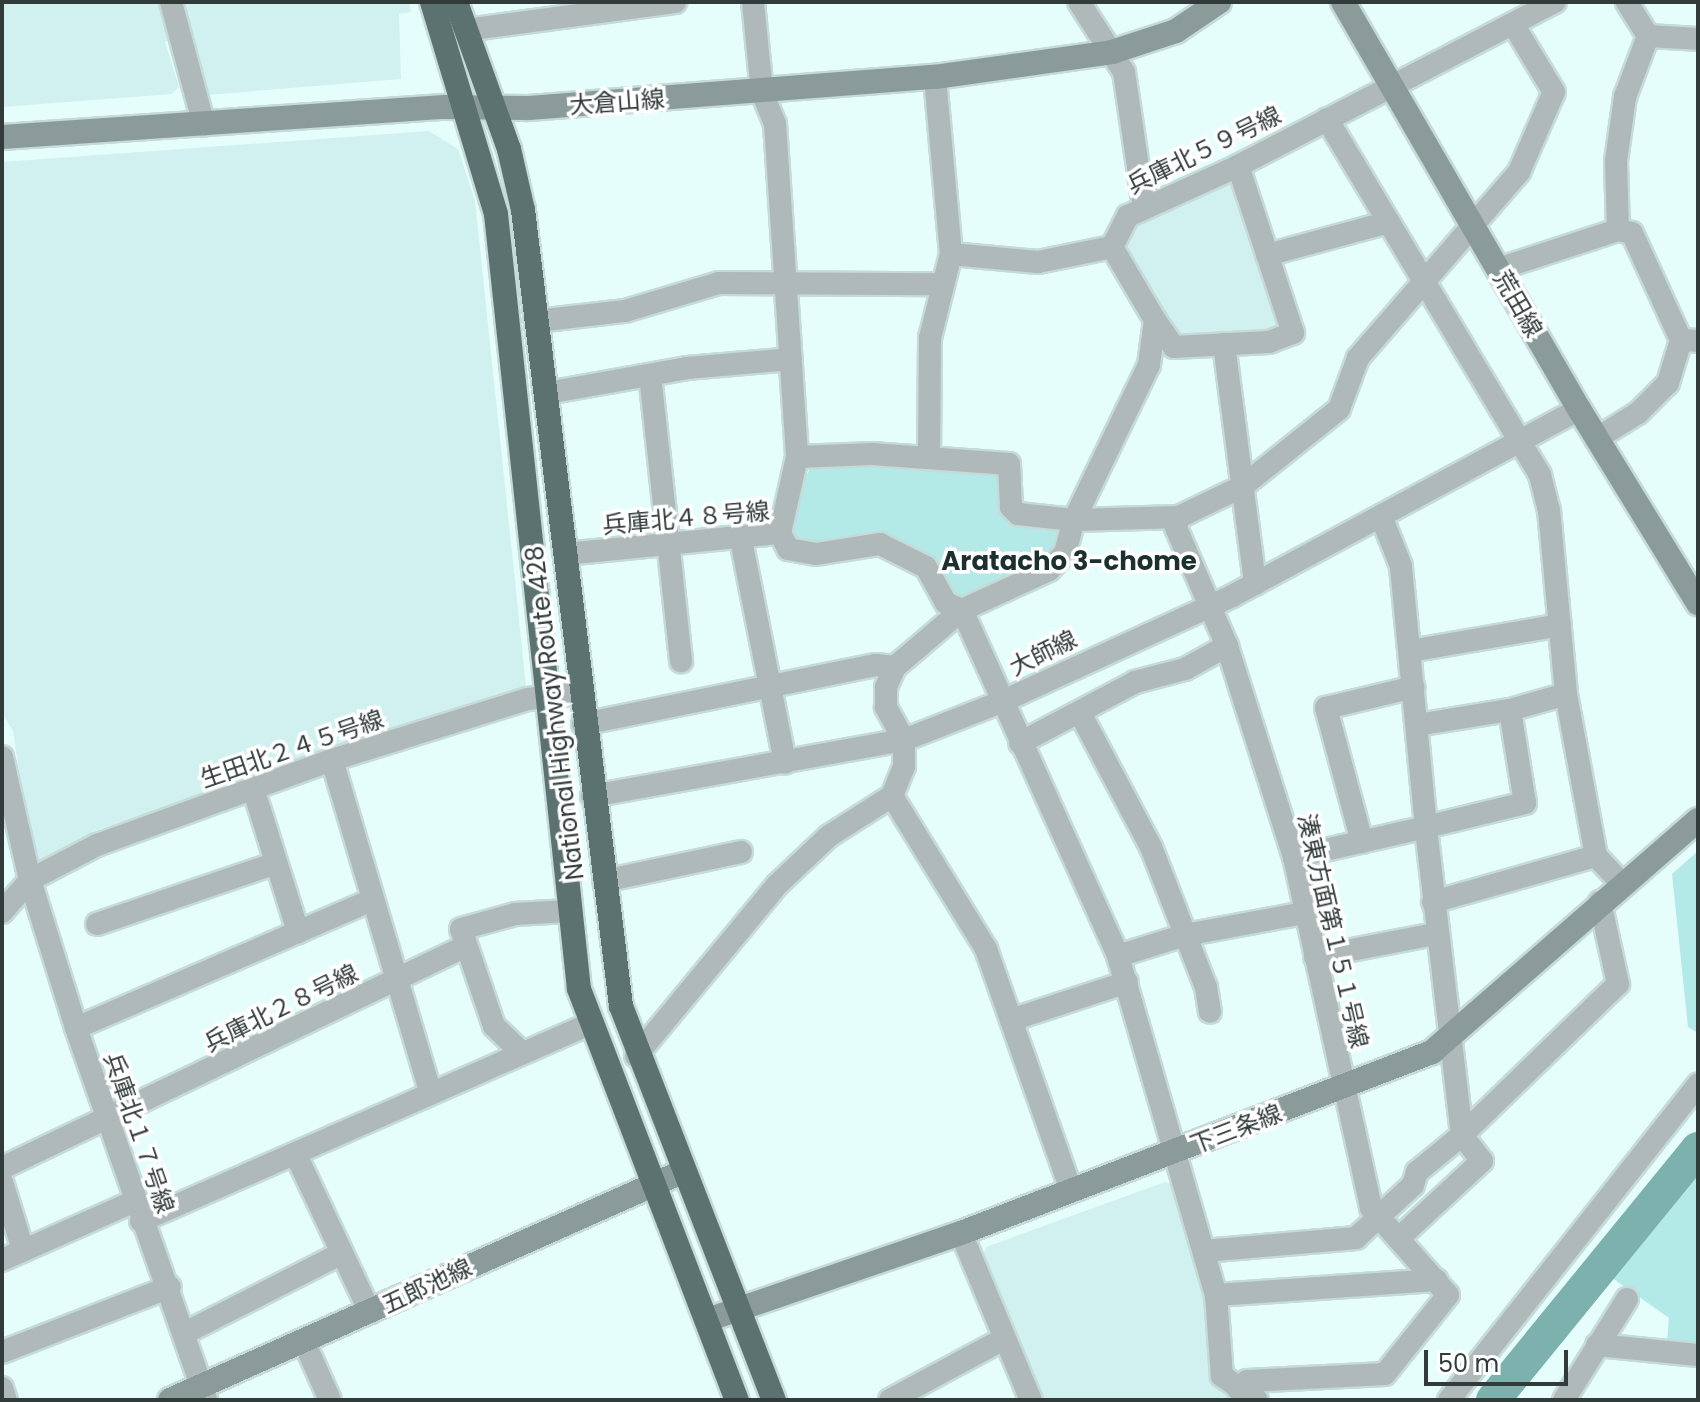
<!DOCTYPE html>
<meta charset="utf-8">
<style>
body{margin:0}
#map{position:relative;width:1700px;height:1402px;overflow:hidden;background:#e5fefc;font-family:Poppins,"Noto Sans JP",sans-serif}
div>[style]{position:absolute}
.built>*{inset:0;background:#d0f1ef}
.green>*{inset:0;background:#b3e9e6}
.river>*{height:34px;margin:-17px;padding:0 17px;transform-origin:17px;border-radius:17px;background:#7cb1ae}
.roads{filter:drop-shadow(2px 0 #c5dbd9) drop-shadow(-2px 0 #c5dbd9) drop-shadow(0 2px #c5dbd9) drop-shadow(0 -2px #c5dbd9)}
.street>*{height:22px;margin:-11px;padding:0 11px;transform-origin:11px;border-radius:11px;background:#afb9b9}
.secondary>*{height:24px;margin:-12px;padding:0 12px;transform-origin:12px;border-radius:12px;background:#8b9b9a}
.highway>*{height:24px;margin:-12px;padding:0 12px;transform-origin:12px;border-radius:12px;background:#5c7271}
span{translate:-50% -50%;white-space:nowrap;text-align:center;line-height:1.15;-webkit-text-stroke:7px #fff;paint-order:stroke}
.street-label{font-size:24px;color:#313b3a}
.neighbourhood-label{font-size:26px;color:#1c312f;font-weight:700}
.frame{position:absolute;inset:0;border:4px solid #313b3a;pointer-events:none}
.scale{position:absolute;left:1424px;top:1350px;width:144px;height:36px;box-sizing:border-box;border:4px solid #313b3a;border-top:0;padding-left:10px;font-size:24px;line-height:28px;white-space:nowrap;color:#313b3a;-webkit-text-stroke:6px #fff;paint-order:stroke}
</style>
<div id="map">
<div class="built">
<i style="clip-path:polygon(2px 2px,163px 2px,172px 37px,165px 42px,179px 87px,172px 94px,2px 107px)"></i>
<i style="clip-path:polygon(182px 2px,409px 2px,411px 12px,399px 14px,401px 79px,207px 95px)"></i>
<i style="clip-path:polygon(429px 131px,458px 149px,475px 201px,526px 686px,94px 831px,48px 864px,32px 858px,13px 731px,2px 713px,2px 162px)"></i>
<i style="clip-path:polygon(1228px 179px,1237px 183px,1282px 326px,1273px 334px,1176px 340px,1120px 243px,1136px 222px)"></i>
<i style="clip-path:polygon(1165px 1182px,1178px 1186px,1209px 1294px,1210px 1384px,1235px 1400px,1044px 1400px,981px 1261px,986px 1247px)"></i>
</div>
<div class="green">
<i style="clip-path:polygon(873px 464px,1002px 476px,1004px 507px,1062px 523px,1062px 533px,1047px 561px,969px 598px,951px 594px,933px 563px,893px 537px,819px 545px,795px 541px,791px 508px,811px 466px)"></i>
<i style="clip-path:polygon(1698px 851px,1698px 1033px,1688px 1027px,1672px 874px)"></i>
<i style="clip-path:polygon(1698px 1161px,1698px 1347px,1667px 1342px,1669px 1318px,1608px 1275px)"></i>
</div>
<div class="river">
<i style="left:1493px;top:1400px;width:324px;rotate:-50.8deg"></i>
</div>
<div class="roads">
<div class="street">
<i style="left:171px;top:2px;width:127px;rotate:75deg"></i>
<i style="left:753px;top:2px;width:90px;rotate:84.3deg"></i>
<i style="left:762px;top:92px;width:35px;rotate:68deg"></i>
<i style="left:775px;top:124px;width:334px;rotate:86.2deg"></i>
<i style="left:797px;top:457px;width:78px;rotate:102.6deg"></i>
<i style="left:1079px;top:2px;width:83px;rotate:57.3deg"></i>
<i style="left:1124px;top:72px;width:137px;rotate:81.6deg"></i>
<i style="left:466px;top:30px;width:211px;rotate:-7.6deg"></i>
<i style="left:1648px;top:36px;width:50px;rotate:3.4deg"></i>
<i style="left:1327px;top:119px;width:415px;rotate:59.1deg"></i>
<i style="left:1540px;top:475px;width:36px;rotate:76deg"></i>
<i style="left:1549px;top:510px;width:185px;rotate:84.7deg"></i>
<i style="left:1566px;top:694px;width:165px;rotate:79.5deg"></i>
<i style="left:1596px;top:856px;width:37px;rotate:47deg"></i>
<i style="left:1618px;top:230px;width:14px;rotate:12deg"></i>
<i style="left:1632px;top:233px;width:118px;rotate:65.4deg"></i>
<i style="left:1112px;top:247px;width:35px;rotate:-63deg"></i>
<i style="left:1128px;top:216px;width:121px;rotate:-24.4deg"></i>
<i style="left:1238px;top:166px;width:357px;rotate:-27.4deg"></i>
<i style="left:951px;top:254px;width:87px;rotate:5.3deg"></i>
<i style="left:1038px;top:262px;width:76px;rotate:-11.5deg"></i>
<i style="left:1267px;top:255px;width:126px;rotate:-15.1deg"></i>
<i style="left:1498px;top:269px;width:126px;rotate:-18deg"></i>
<i style="left:1618px;top:230px;width:69px;rotate:-91.7deg"></i>
<i style="left:1616px;top:161px;width:65px;rotate:-82deg"></i>
<i style="left:1625px;top:97px;width:65px;rotate:-69.3deg"></i>
<i style="left:1648px;top:36px;width:40px;rotate:-122deg"></i>
<i style="left:1155px;top:320px;width:33px;rotate:55deg"></i>
<i style="left:1174px;top:347px;width:95px;rotate:-3deg"></i>
<i style="left:1269px;top:342px;width:26px;rotate:-21deg"></i>
<i style="left:1293px;top:333px;width:176px;rotate:-108.2deg"></i>
<i style="left:537px;top:321px;width:89px;rotate:-6.5deg"></i>
<i style="left:625px;top:311px;width:98px;rotate:-16.6deg"></i>
<i style="left:719px;top:283px;width:221px;rotate:0.3deg"></i>
<i style="left:1224px;top:344px;width:242px;rotate:82.6deg"></i>
<i style="left:650px;top:375px;width:288px;rotate:83.8deg"></i>
<i style="left:547px;top:393px;width:142px;rotate:-10.1deg"></i>
<i style="left:687px;top:368px;width:104px;rotate:-4.9deg"></i>
<i style="left:1596px;top:439px;width:49px;rotate:-31.8deg"></i>
<i style="left:1638px;top:413px;width:42px;rotate:-45deg"></i>
<i style="left:1668px;top:383px;width:45px;rotate:-73.2deg"></i>
<i style="left:1681px;top:340px;width:17px;rotate:3deg"></i>
<i style="left:797px;top:457px;width:75px;rotate:-2.3deg"></i>
<i style="left:872px;top:454px;width:137px;rotate:4.2deg"></i>
<i style="left:1009px;top:464px;width:43px;rotate:87.3deg"></i>
<i style="left:1011px;top:507px;width:10px;rotate:45deg"></i>
<i style="left:1018px;top:514px;width:56px;rotate:6.1deg"></i>
<i style="left:1074px;top:520px;width:105px;rotate:-1.6deg"></i>
<i style="left:1179px;top:517px;width:71px;rotate:-25.8deg"></i>
<i style="left:1243px;top:486px;width:123px;rotate:-38.7deg"></i>
<i style="left:1339px;top:409px;width:54px;rotate:-69.6deg"></i>
<i style="left:1358px;top:358px;width:246px;rotate:-49.1deg"></i>
<i style="left:1519px;top:172px;width:87px;rotate:-66.4deg"></i>
<i style="left:1554px;top:92px;width:79px;rotate:-121.1deg"></i>
<i style="left:929px;top:457px;width:119px;rotate:-89.5deg"></i>
<i style="left:930px;top:338px;width:87px;rotate:-76deg"></i>
<i style="left:951px;top:254px;width:178px;rotate:-95.2deg"></i>
<i style="left:1179px;top:517px;width:11px;rotate:105deg"></i>
<i style="left:1176px;top:528px;width:129px;rotate:66.6deg"></i>
<i style="left:1227px;top:646px;width:221px;rotate:72.4deg"></i>
<i style="left:1294px;top:857px;width:359px;rotate:77.6deg"></i>
<i style="left:1371px;top:1208px;width:116px;rotate:48.5deg"></i>
<i style="left:1448px;top:1295px;width:101px;rotate:128.6deg"></i>
<i style="left:1385px;top:1374px;width:138px;rotate:177.1deg"></i>
<i style="left:1247px;top:1381px;width:12px;rotate:138deg"></i>
<i style="left:741px;top:540px;width:227px;rotate:78.8deg"></i>
<i style="left:565px;top:554px;width:216px;rotate:-5.6deg"></i>
<i style="left:780px;top:533px;width:18px;rotate:63deg"></i>
<i style="left:788px;top:549px;width:28px;rotate:10deg"></i>
<i style="left:816px;top:554px;width:65px;rotate:-8.9deg"></i>
<i style="left:880px;top:544px;width:51px;rotate:26.6deg"></i>
<i style="left:926px;top:567px;width:41px;rotate:60.9deg"></i>
<i style="left:946px;top:603px;width:17px;rotate:24deg"></i>
<i style="left:962px;top:610px;width:380px;rotate:65.7deg"></i>
<i style="left:1118px;top:956px;width:353px;rotate:73.9deg"></i>
<i style="left:1216px;top:1295px;width:81px;rotate:85.8deg"></i>
<i style="left:1222px;top:1376px;width:42px;rotate:34.4deg"></i>
<i style="left:1410px;top:651px;width:152px;rotate:-9.8deg"></i>
<i style="left:1080px;top:713px;width:152px;rotate:62.1deg"></i>
<i style="left:1151px;top:847px;width:150px;rotate:68.6deg"></i>
<i style="left:1206px;top:987px;width:25px;rotate:81deg"></i>
<i style="left:583px;top:724px;width:299px;rotate:-11.4deg"></i>
<i style="left:876px;top:665px;width:19px;rotate:6deg"></i>
<i style="left:1417px;top:725px;width:94px;rotate:-9.2deg"></i>
<i style="left:904px;top:740px;width:38px;rotate:-119deg"></i>
<i style="left:886px;top:707px;width:20px;rotate:-90deg"></i>
<i style="left:886px;top:687px;width:22px;rotate:-66deg"></i>
<i style="left:895px;top:667px;width:88px;rotate:-40.4deg"></i>
<i style="left:962px;top:610px;width:96px;rotate:-24.7deg"></i>
<i style="left:1049px;top:570px;width:23px;rotate:-47deg"></i>
<i style="left:1065px;top:553px;width:34px;rotate:-75deg"></i>
<i style="left:1074px;top:520px;width:172px;rotate:-64.2deg"></i>
<i style="left:1149px;top:365px;width:45px;rotate:-82.4deg"></i>
<i style="left:1155px;top:320px;width:85px;rotate:-120.5deg"></i>
<i style="left:1020px;top:743px;width:130px;rotate:-27.9deg"></i>
<i style="left:1135px;top:682px;width:52px;rotate:-14.6deg"></i>
<i style="left:1185px;top:669px;width:48px;rotate:-28.7deg"></i>
<i style="left:2px;top:757px;width:126px;rotate:77.2deg"></i>
<i style="left:30px;top:880px;width:155px;rotate:72.7deg"></i>
<i style="left:76px;top:1028px;width:394px;rotate:70.7deg"></i>
<i style="left:332px;top:760px;width:345px;rotate:73.5deg"></i>
<i style="left:253px;top:788px;width:151px;rotate:72.6deg"></i>
<i style="left:592px;top:796px;width:317px;rotate:-10.2deg"></i>
<i style="left:904px;top:740px;width:104px;rotate:-21.4deg"></i>
<i style="left:1001px;top:702px;width:254px;rotate:-24.6deg"></i>
<i style="left:1232px;top:596px;width:394px;rotate:-28.3deg"></i>
<i style="left:892px;top:796px;width:180px;rotate:58.4deg"></i>
<i style="left:986px;top:949px;width:256px;rotate:70.6deg"></i>
<i style="left:1362px;top:842px;width:139px;rotate:-105deg"></i>
<i style="left:1326px;top:708px;width:90px;rotate:-13.4deg"></i>
<i style="left:1294px;top:857px;width:135px;rotate:-12.8deg"></i>
<i style="left:1426px;top:827px;width:262px;rotate:-95.5deg"></i>
<i style="left:1401px;top:566px;width:54px;rotate:-111.8deg"></i>
<i style="left:604px;top:881px;width:140px;rotate:-12deg"></i>
<i style="left:1433px;top:902px;width:169px;rotate:-15.8deg"></i>
<i style="left:2px;top:912px;width:43px;rotate:-48.8deg"></i>
<i style="left:30px;top:880px;width:76px;rotate:-27.6deg"></i>
<i style="left:97px;top:845px;width:250px;rotate:-19.9deg"></i>
<i style="left:332px;top:760px;width:205px;rotate:-17.3deg"></i>
<i style="left:528px;top:699px;width:51px;rotate:-6.7deg"></i>
<i style="left:97px;top:924px;width:189px;rotate:-18.8deg"></i>
<i style="left:1118px;top:956px;width:70px;rotate:-17.4deg"></i>
<i style="left:1185px;top:935px;width:121px;rotate:-10.5deg"></i>
<i style="left:1315px;top:957px;width:122px;rotate:-10.9deg"></i>
<i style="left:1011px;top:1020px;width:122px;rotate:-18.1deg"></i>
<i style="left:76px;top:1028px;width:322px;rotate:-23.4deg"></i>
<i style="left:522px;top:1053px;width:39px;rotate:-136deg"></i>
<i style="left:494px;top:1026px;width:102px;rotate:-108.8deg"></i>
<i style="left:461px;top:929px;width:56px;rotate:-15.5deg"></i>
<i style="left:515px;top:914px;width:53px;rotate:-3.2deg"></i>
<i style="left:636px;top:1056px;width:222px;rotate:-50.5deg"></i>
<i style="left:777px;top:885px;width:71px;rotate:-43.3deg"></i>
<i style="left:829px;top:836px;width:75px;rotate:-32.4deg"></i>
<i style="left:892px;top:796px;width:31px;rotate:-68deg"></i>
<i style="left:904px;top:767px;width:27px;rotate:-90deg"></i>
<i style="left:296px;top:1155px;width:174px;rotate:64.8deg"></i>
<i style="left:2px;top:1168px;width:514px;rotate:-25.57deg"></i>
<i style="left:2px;top:1182px;width:71px;rotate:72.8deg"></i>
<i style="left:141px;top:1221px;width:490px;rotate:-23.7deg"></i>
<i style="left:961px;top:1233px;width:181px;rotate:67.3deg"></i>
<i style="left:1399px;top:1238px;width:113px;rotate:-42.9deg"></i>
<i style="left:1482px;top:1161px;width:33px;rotate:-128deg"></i>
<i style="left:1462px;top:1135px;width:217px;rotate:-44.1deg"></i>
<i style="left:1618px;top:984px;width:84px;rotate:-102.4deg"></i>
<i style="left:1204px;top:1251px;width:153px;rotate:-4.9deg"></i>
<i style="left:1356px;top:1238px;width:78px;rotate:-42.9deg"></i>
<i style="left:1413px;top:1185px;width:14px;rotate:-73deg"></i>
<i style="left:1417px;top:1172px;width:58px;rotate:-39.4deg"></i>
<i style="left:1462px;top:1135px;width:310px;rotate:-96.7deg"></i>
<i style="left:1426px;top:827px;width:102px;rotate:-13.6deg"></i>
<i style="left:1525px;top:803px;width:94px;rotate:-99.2deg"></i>
<i style="left:1510px;top:710px;width:58px;rotate:-15.9deg"></i>
<i style="left:2px;top:1260px;width:143px;rotate:-23.9deg"></i>
<i style="left:1216px;top:1295px;width:221px;rotate:-3.9deg"></i>
<i style="left:185px;top:1333px;width:176px;rotate:-27deg"></i>
<i style="left:305px;top:1344px;width:61px;rotate:65.9deg"></i>
<i style="left:1597px;top:1345px;width:101px;rotate:5.7deg"></i>
<i style="left:2px;top:1352px;width:180px;rotate:-21.2deg"></i>
<i style="left:2px;top:1388px;width:13px;rotate:72deg"></i>
<i style="left:890px;top:1400px;width:129px;rotate:-28.2deg"></i>
<i style="left:1449px;top:1400px;width:402px;rotate:-51.7deg"></i>
<i style="left:1564px;top:1400px;width:119px;rotate:-58deg"></i>
</div>
<div class="secondary">
<i style="left:1343px;top:2px;width:470px;rotate:59.9deg"></i>
<i style="left:1579px;top:409px;width:228px;rotate:58.5deg"></i>
<i style="left:2px;top:137px;width:443px;rotate:-3.9deg"></i>
<i style="left:444px;top:107px;width:84px;rotate:0.7deg"></i>
<i style="left:528px;top:108px;width:408px;rotate:-4.4deg"></i>
<i style="left:935px;top:77px;width:179px;rotate:-8deg"></i>
<i style="left:1112px;top:52px;width:67px;rotate:-18.2deg"></i>
<i style="left:1176px;top:31px;width:52px;rotate:-34deg"></i>
<i style="left:707px;top:1320px;width:268px;rotate:-18.9deg"></i>
<i style="left:961px;top:1233px;width:505px;rotate:-21.02deg"></i>
<i style="left:1432px;top:1052px;width:353px;rotate:-41.1deg"></i>
<i style="left:170px;top:1400px;width:563px;rotate:-24.01deg"></i>
</div>
<div class="highway">
<i style="left:432px;top:2px;width:221px;rotate:73.2deg"></i>
<i style="left:496px;top:214px;width:779px;rotate:83.89deg"></i>
<i style="left:579px;top:989px;width:440px;rotate:69deg"></i>
<i style="left:456px;top:2px;width:156px;rotate:70.2deg"></i>
<i style="left:509px;top:149px;width:63px;rotate:77.1deg"></i>
<i style="left:523px;top:210px;width:802px;rotate:82.98deg"></i>
<i style="left:621px;top:1006px;width:423px;rotate:68.8deg"></i>
</div>
</div>
<div class="street-label">
<span style="left:617px;top:102px;rotate:-4deg">大倉山線</span>
<span style="left:1204px;top:150px;rotate:-26deg">兵庫北５９号線</span>
<span style="left:1518px;top:304px;rotate:60deg">荒田線</span>
<span style="left:686px;top:518px;rotate:-5deg">兵庫北４８号線</span>
<span style="left:1043px;top:653px;rotate:-26deg">大師線</span>
<span style="left:555px;top:713px;rotate:-97deg">National Highway Route 428</span>
<span style="left:292px;top:749px;rotate:-19deg">生田北２４５号線</span>
<span style="left:1333px;top:931px;rotate:77deg">湊東方面第１５１号線</span>
<span style="left:281px;top:1008px;rotate:-26deg">兵庫北２８号線</span>
<span style="left:1236px;top:1129px;rotate:-21deg">下三条線</span>
<span style="left:139px;top:1133px;rotate:71deg">兵庫北１７号線</span>
<span style="left:427px;top:1286px;rotate:-25deg">五郎池線</span>
</div>
<div class="neighbourhood-label">
<span style="left:1069px;top:562px">Aratacho 3-chome</span>
</div>
<div class="frame"></div>
<div class="scale">50 m</div>
</div>
